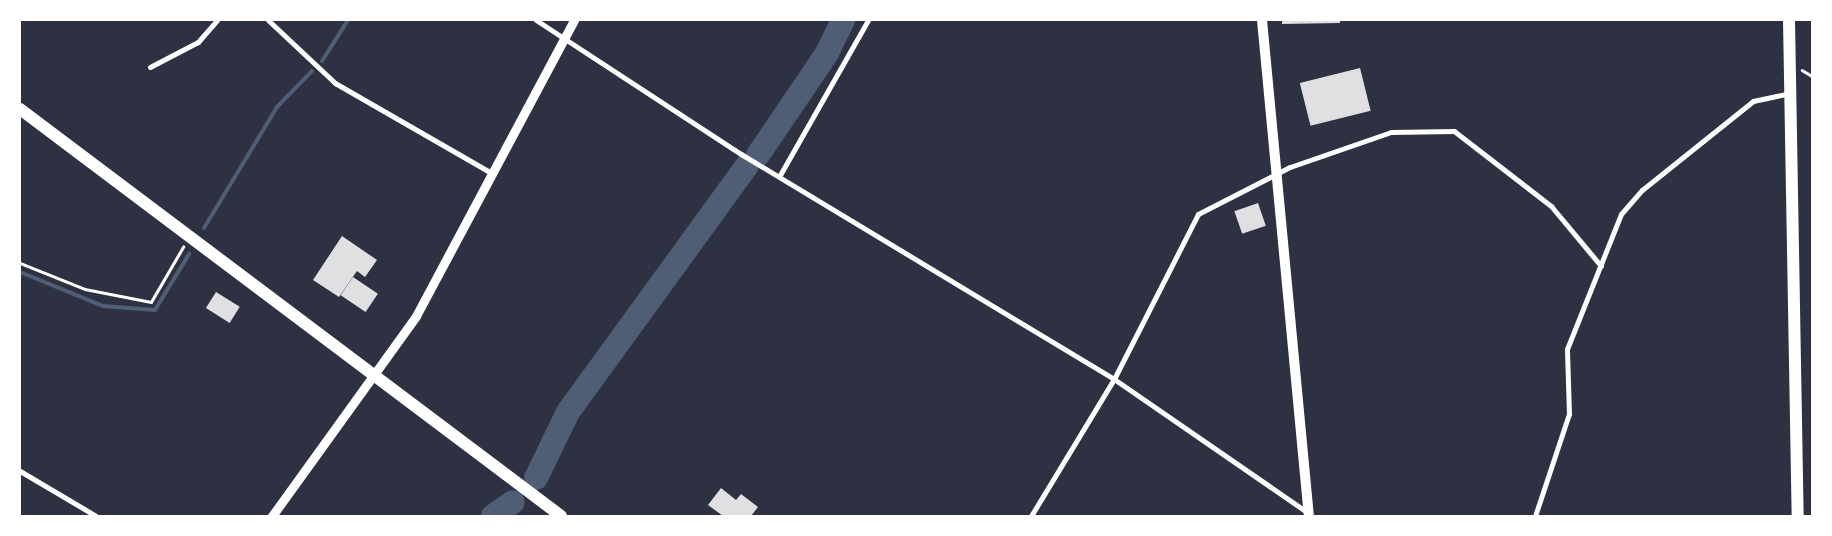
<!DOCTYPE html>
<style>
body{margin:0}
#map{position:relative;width:1832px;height:536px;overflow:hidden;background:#2d3142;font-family:Quicksand,sans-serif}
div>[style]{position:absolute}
.stream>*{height:4px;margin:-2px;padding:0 2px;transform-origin:2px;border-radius:2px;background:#4f5d75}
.river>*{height:24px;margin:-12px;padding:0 12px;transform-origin:12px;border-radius:12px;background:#4f5d75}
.building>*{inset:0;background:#e0e0e3;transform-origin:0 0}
.path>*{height:2.5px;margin:-1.25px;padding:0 1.25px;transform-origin:1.25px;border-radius:1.25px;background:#fff}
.minor>*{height:5px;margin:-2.5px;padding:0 2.5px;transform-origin:2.5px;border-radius:2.5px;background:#fff}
.tertiary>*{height:9px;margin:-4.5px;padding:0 4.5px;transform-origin:4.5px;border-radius:4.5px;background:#fff}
.secondary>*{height:10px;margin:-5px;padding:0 5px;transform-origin:5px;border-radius:5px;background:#fff}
.primary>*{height:12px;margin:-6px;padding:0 6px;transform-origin:6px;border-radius:6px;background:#fff}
.trunk>*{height:12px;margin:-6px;padding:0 6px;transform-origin:6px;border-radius:6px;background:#fff}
span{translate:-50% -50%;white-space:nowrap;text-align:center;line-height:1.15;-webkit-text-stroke:5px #fff;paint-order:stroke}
.frame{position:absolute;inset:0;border:21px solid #fff;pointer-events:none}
</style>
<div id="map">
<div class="stream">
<i style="left:322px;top:61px;width:49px;rotate:-57.6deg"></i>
<i style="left:204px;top:228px;width:141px;rotate:-58.9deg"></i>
<i style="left:277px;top:107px;width:50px;rotate:-45.8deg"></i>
<i style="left:20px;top:272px;width:90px;rotate:22.3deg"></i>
<i style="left:103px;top:306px;width:52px;rotate:4.4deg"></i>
<i style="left:155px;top:310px;width:66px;rotate:-58.7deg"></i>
</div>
<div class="river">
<i style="left:758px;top:155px;width:123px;rotate:-55.9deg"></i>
<i style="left:827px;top:53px;width:37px;rotate:-64deg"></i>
<i style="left:536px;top:478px;width:73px;rotate:-64.1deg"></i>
<i style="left:568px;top:412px;width:304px;rotate:-54deg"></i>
<i style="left:493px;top:516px;width:24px;rotate:-35deg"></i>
</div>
<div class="building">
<i style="clip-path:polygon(1282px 20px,1340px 20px,1340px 23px,1282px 24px)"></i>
<i style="left:1360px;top:68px;width:44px;height:62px;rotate:76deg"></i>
<i style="left:1258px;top:203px;width:24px;height:25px;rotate:71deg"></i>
<i style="clip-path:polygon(342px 236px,377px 260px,365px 277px,357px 271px,339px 297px,313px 280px)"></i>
<i style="left:353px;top:277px;width:30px;height:22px;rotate:34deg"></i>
<i style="left:216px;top:292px;width:28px;height:19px;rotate:32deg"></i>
<i style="clip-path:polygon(721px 488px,736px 500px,741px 494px,758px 507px,751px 516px,723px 516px,708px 505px)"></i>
</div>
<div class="path">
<i style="left:1802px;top:70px;width:12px;rotate:31deg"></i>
<i style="left:20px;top:263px;width:70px;rotate:21.8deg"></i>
<i style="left:85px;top:289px;width:67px;rotate:11.1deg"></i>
<i style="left:151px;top:302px;width:64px;rotate:-59.8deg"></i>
</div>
<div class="minor">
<i style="left:268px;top:20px;width:92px;rotate:43.2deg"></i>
<i style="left:335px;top:83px;width:182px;rotate:29.9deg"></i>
<i style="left:536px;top:20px;width:245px;rotate:33.2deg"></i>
<i style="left:741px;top:154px;width:436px;rotate:31.1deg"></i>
<i style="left:1114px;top:379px;width:236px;rotate:34.6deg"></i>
<i style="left:150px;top:67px;width:54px;rotate:-27.5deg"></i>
<i style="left:198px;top:42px;width:29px;rotate:-49deg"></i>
<i style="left:780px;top:175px;width:178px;rotate:-60.4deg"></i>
<i style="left:20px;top:471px;width:88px;rotate:30.6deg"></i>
<i style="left:1031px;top:516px;width:160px;rotate:-58.8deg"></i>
<i style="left:1114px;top:379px;width:185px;rotate:-63deg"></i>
<i style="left:1198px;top:214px;width:103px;rotate:-27.1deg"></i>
<i style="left:1290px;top:167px;width:107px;rotate:-19.1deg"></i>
<i style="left:1391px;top:132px;width:63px;rotate:-0.9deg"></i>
<i style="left:1454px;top:131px;width:123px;rotate:37.7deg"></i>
<i style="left:1551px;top:206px;width:78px;rotate:50.2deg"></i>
<i style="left:1535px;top:516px;width:108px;rotate:-71.6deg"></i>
<i style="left:1569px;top:414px;width:65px;rotate:-91.8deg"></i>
<i style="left:1567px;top:349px;width:145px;rotate:-68.2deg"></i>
<i style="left:1621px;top:214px;width:32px;rotate:-49deg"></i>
<i style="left:1642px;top:190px;width:142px;rotate:-38.7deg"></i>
<i style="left:1753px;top:101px;width:35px;rotate:-12deg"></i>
</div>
<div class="tertiary">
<i style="left:272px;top:516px;width:246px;rotate:-54.2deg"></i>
<i style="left:416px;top:316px;width:336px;rotate:-61.9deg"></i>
</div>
<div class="secondary">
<i style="left:1262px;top:20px;width:498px;rotate:84.6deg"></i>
</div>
<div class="primary">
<i style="left:1789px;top:20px;width:496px;rotate:89deg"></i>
</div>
<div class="trunk">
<i style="left:20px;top:109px;width:677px;rotate:36.95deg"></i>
</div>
<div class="frame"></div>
</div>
